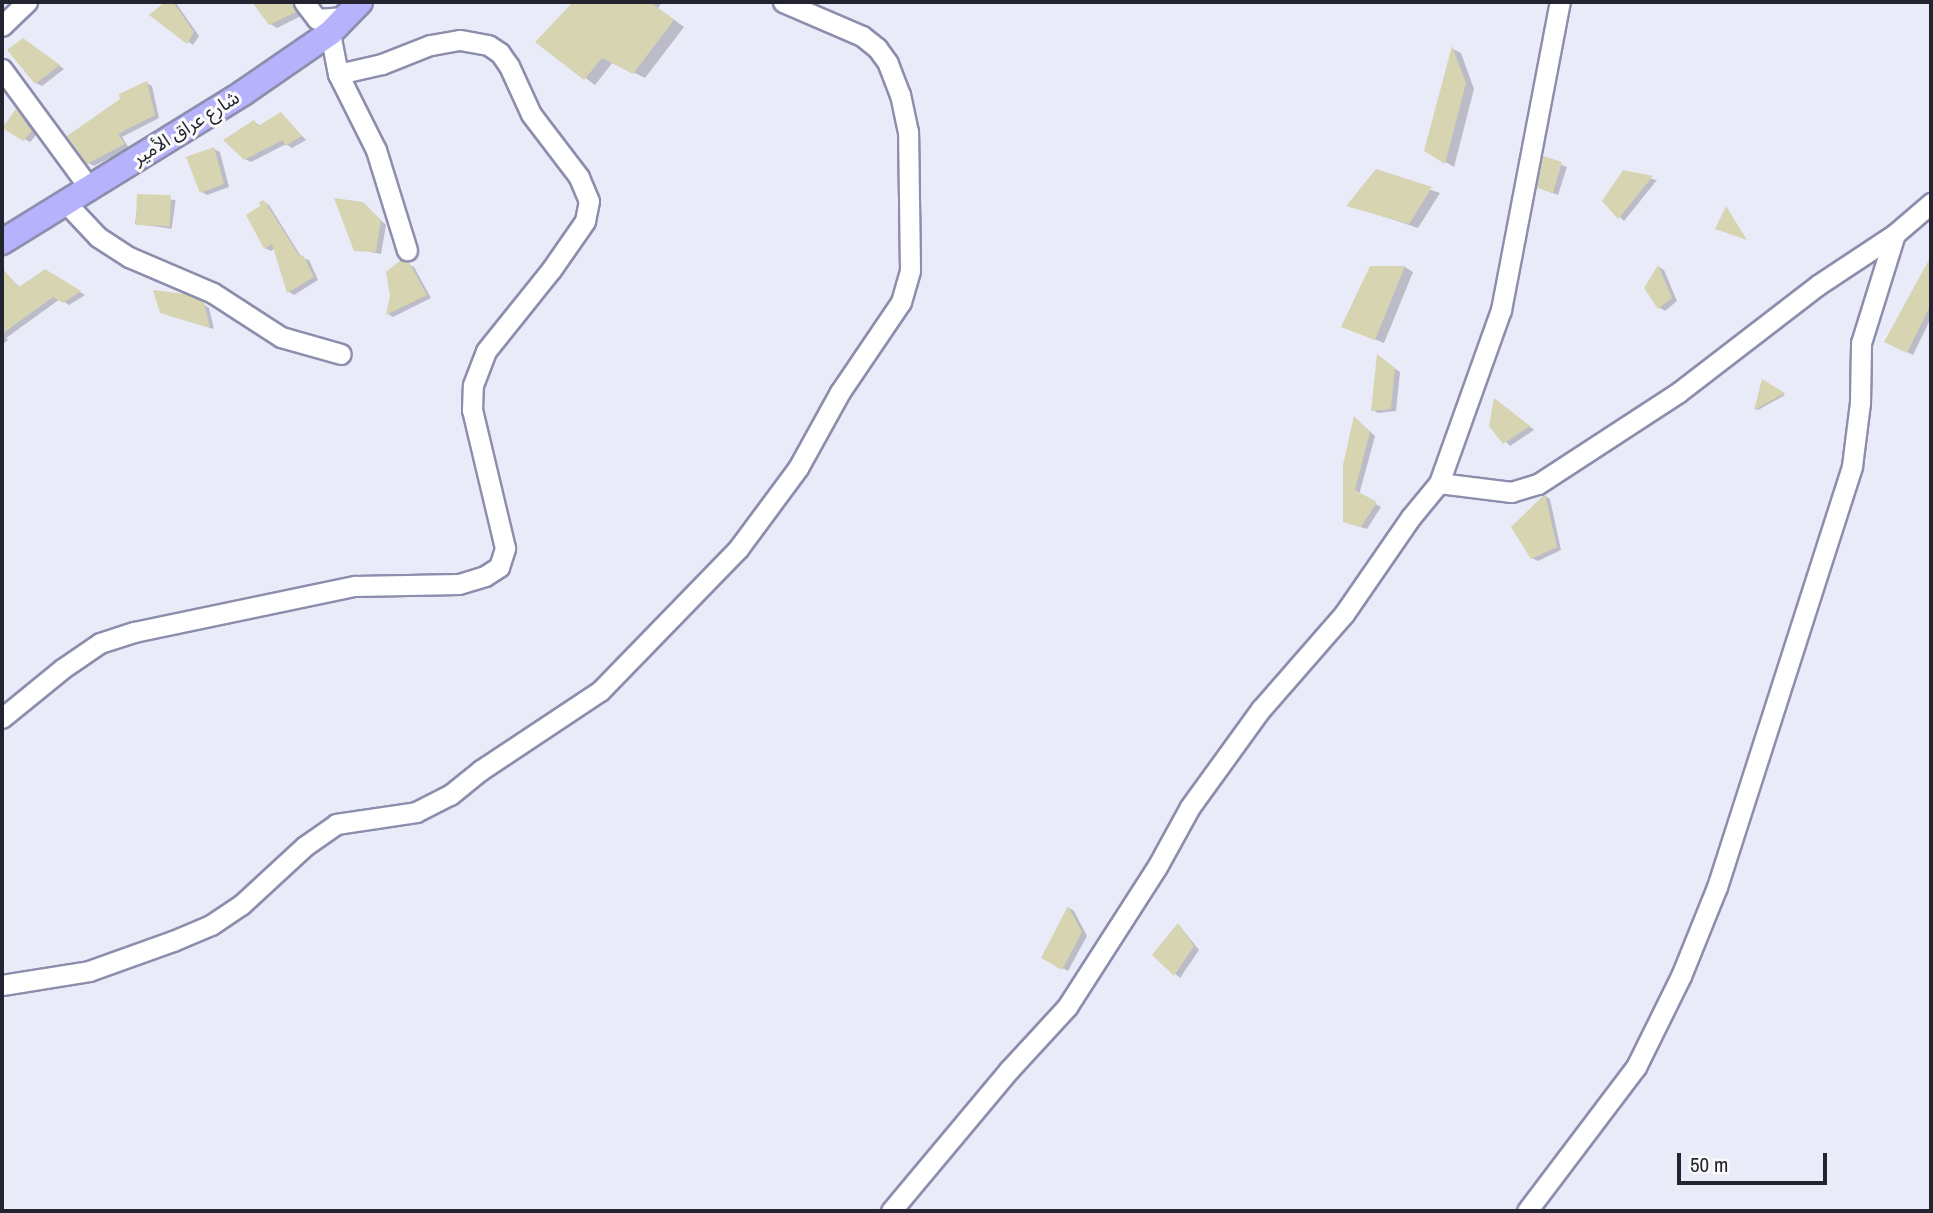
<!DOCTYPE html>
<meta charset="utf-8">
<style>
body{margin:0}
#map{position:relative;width:1933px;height:1213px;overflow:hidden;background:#eaebf9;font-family:"Archivo Narrow","Noto Sans Arabic",sans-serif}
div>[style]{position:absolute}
.shadow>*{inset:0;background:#0003;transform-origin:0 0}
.building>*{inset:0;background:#d6d4b1;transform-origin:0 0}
.roads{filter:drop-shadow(2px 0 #8d8ead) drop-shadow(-2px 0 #8d8ead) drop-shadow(0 2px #8d8ead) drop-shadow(0 -2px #8d8ead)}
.minor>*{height:19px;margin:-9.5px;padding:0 9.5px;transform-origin:9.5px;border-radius:9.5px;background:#fff}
.major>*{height:24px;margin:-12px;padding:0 12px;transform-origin:12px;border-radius:12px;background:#b6b2fb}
span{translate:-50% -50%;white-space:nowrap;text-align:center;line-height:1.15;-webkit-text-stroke:6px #fafafa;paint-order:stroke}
.street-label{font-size:19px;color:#232430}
.frame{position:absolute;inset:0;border:4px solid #232430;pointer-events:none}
.scale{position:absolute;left:1677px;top:1153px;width:150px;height:32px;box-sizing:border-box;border:4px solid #232430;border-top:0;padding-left:9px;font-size:21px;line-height:24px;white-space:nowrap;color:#232430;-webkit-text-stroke:5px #fafafa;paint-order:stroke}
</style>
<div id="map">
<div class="shadow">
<i style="clip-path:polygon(168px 2px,176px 3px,199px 36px,193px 45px,151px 15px)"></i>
<i style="clip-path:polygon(254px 2px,293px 2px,301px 16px,277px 28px,270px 24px)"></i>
<i style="clip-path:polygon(575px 2px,662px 2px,658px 8px,684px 27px,645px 78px,613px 62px,595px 85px,537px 42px)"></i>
<i style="clip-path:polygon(29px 43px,64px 69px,42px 86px,36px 83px)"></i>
<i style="clip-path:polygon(1453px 49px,1461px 53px,1474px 89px,1454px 167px,1426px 150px)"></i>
<i style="clip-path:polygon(147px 83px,152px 86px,159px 118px,122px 137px,129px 148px,94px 166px,88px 163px)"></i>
<i style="clip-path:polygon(17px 111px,37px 134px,30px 142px,4px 128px)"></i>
<i style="clip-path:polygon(281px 114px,306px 140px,292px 148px,286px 144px,251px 162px,245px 159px,254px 122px,261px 126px)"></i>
<i style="clip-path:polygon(214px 149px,220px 152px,229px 187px,207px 195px,202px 192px)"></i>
<i style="clip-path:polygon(1544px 158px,1567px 167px,1558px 195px,1544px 190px)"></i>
<i style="clip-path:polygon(1377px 171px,1440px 193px,1418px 228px,1349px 205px)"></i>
<i style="clip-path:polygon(1624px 172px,1657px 180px,1624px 221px,1604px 201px)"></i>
<i style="left:139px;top:195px;width:37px;height:29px;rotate:8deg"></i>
<i style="clip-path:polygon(263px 202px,269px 205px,302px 258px,309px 260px,318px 280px,294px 295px,289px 292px,275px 248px,271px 251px,265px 248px)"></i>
<i style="clip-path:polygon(362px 203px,386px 225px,381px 254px,356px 249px)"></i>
<i style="clip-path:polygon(408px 264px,414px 267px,431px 298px,393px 317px,388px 314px)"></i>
<i style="clip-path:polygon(1928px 264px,1931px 265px,1931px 318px,1913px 355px,1886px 341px)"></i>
<i style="clip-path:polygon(1405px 267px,1413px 272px,1384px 343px,1344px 327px,1372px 268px)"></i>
<i style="clip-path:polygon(1659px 267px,1664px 270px,1677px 301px,1665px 311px,1659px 307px)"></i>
<i style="clip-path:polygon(45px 271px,85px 295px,69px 305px,60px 299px,6px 338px,8px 340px,2px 345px,2px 281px,8px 277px,21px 288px)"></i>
<i style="clip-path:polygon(203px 304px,209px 308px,214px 329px,168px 315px)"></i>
<i style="clip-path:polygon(1383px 360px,1400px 372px,1396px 411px,1378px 413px,1373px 410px)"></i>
<i style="clip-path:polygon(1764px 382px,1785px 395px,1758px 410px,1756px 409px)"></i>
<i style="clip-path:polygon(1500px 403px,1534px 430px,1510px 446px,1491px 426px)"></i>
<i style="clip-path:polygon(1355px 418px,1375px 436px,1359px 495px,1381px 507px,1367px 529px,1350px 524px)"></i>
<i style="clip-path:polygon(1545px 496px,1550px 499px,1561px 550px,1538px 561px,1532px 558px)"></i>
<i style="clip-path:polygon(1069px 908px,1074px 911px,1087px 936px,1068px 971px,1044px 958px)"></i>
<i style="clip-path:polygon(1179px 925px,1199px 950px,1180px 978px,1154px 955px)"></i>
</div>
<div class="building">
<i style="clip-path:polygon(165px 2px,173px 2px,194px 32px,187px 44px,149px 15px)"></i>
<i style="clip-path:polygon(252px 2px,292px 2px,296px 12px,269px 25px)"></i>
<i style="clip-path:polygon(573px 2px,650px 2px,674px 20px,633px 74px,602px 58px,584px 80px,535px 42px)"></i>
<i style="clip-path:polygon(23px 38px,60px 65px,35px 84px,7px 50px)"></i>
<i style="clip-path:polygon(1452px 46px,1466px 83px,1445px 164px,1424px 151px)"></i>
<i style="clip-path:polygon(147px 81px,155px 115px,118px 134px,125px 144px,87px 164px,67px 136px,120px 99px,119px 94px)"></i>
<i style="clip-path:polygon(16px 109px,32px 131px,23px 141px,2px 128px)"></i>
<i style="clip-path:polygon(281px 112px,302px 136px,285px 146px,283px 140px,244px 160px,223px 140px,254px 120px,258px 126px)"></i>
<i style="clip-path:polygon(214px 147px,224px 184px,200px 193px,186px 157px)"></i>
<i style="clip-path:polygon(1543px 156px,1562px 162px,1553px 193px,1537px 188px)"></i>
<i style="clip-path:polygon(1376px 169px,1432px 187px,1409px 224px,1346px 206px)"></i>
<i style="clip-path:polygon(1623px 170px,1653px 176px,1618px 219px,1602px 201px)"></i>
<i style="left:137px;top:194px;width:34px;height:31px;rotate:2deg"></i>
<i style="clip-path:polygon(334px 198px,363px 202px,381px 220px,376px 252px,354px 251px)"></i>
<i style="clip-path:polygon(264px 200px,300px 257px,303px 255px,314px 277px,287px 293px,272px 244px,264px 249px,246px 215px,260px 206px,259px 202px)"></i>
<i style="clip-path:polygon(1726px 206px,1747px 240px,1715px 229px)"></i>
<i style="clip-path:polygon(1931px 256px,1931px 304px,1907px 353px,1884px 342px)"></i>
<i style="clip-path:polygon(401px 260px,409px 262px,427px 295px,386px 315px,390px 296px,386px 272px)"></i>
<i style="clip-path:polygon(1658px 265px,1672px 298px,1658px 309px,1644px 288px)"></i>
<i style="clip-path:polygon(1370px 266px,1405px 266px,1375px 340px,1341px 327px)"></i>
<i style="clip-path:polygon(2px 268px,19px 287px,45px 269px,81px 291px,63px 303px,53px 297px,2px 334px)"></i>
<i style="clip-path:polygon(153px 290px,185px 294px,204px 302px,210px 328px,160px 313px)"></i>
<i style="clip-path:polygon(1377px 354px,1395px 368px,1391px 409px,1371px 411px)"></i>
<i style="clip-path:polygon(1762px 379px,1785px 393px,1754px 410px)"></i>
<i style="clip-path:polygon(1494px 398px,1530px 426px,1503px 444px,1489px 426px)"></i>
<i style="clip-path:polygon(1354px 416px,1370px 432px,1355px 490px,1377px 502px,1361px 527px,1343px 522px,1343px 465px)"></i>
<i style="clip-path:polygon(1545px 494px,1557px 547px,1531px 559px,1511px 527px)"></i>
<i style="clip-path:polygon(1068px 906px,1082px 932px,1062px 970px,1041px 958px)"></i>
<i style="clip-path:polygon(1178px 923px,1194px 946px,1174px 976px,1152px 955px)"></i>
</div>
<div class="roads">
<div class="minor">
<i style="left:304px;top:2px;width:21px;rotate:53deg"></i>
<i style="left:317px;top:19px;width:28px;rotate:-4deg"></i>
<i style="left:2px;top:26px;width:35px;rotate:-44deg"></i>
<i style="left:330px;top:33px;width:42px;rotate:79deg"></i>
<i style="left:338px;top:74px;width:85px;rotate:63.4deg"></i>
<i style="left:376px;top:150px;width:105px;rotate:72.8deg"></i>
<i style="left:2px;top:69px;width:149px;rotate:53.7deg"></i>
<i style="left:67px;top:204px;width:45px;rotate:46.8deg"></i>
<i style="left:98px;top:237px;width:37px;rotate:33deg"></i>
<i style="left:129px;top:257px;width:91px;rotate:23.2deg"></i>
<i style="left:213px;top:293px;width:81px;rotate:32.9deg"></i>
<i style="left:281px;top:337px;width:62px;rotate:15.8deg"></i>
<i style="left:1439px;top:483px;width:73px;rotate:7.1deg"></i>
<i style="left:1511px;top:492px;width:28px;rotate:-17deg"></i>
<i style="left:1538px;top:484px;width:168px;rotate:-33.1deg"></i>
<i style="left:1679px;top:392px;width:175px;rotate:-37.6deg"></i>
<i style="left:1818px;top:285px;width:92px;rotate:-33.5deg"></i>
<i style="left:1895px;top:234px;width:48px;rotate:-40.7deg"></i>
<i style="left:2px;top:718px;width:77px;rotate:-39.2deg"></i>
<i style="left:62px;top:669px;width:46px;rotate:-34.4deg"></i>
<i style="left:100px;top:643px;width:36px;rotate:-18deg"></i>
<i style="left:134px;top:632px;width:226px;rotate:-11.8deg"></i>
<i style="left:355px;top:586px;width:104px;rotate:-1.1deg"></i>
<i style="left:459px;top:584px;width:27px;rotate:-17deg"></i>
<i style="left:485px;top:576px;width:17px;rotate:-33deg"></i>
<i style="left:499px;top:567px;width:20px;rotate:-72deg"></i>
<i style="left:505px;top:548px;width:142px;rotate:-103.4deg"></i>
<i style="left:472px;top:410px;width:25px;rotate:-88deg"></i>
<i style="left:473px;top:385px;width:36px;rotate:-69deg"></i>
<i style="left:486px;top:351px;width:104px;rotate:-51.3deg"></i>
<i style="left:551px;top:270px;width:60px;rotate:-55.2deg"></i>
<i style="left:585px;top:221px;width:20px;rotate:-79deg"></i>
<i style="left:589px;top:201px;width:26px;rotate:-113deg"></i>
<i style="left:579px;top:177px;width:79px;rotate:-127.3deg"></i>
<i style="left:531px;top:114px;width:53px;rotate:-114.6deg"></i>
<i style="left:509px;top:66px;width:16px;rotate:-125deg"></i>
<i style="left:500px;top:53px;width:14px;rotate:-146deg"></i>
<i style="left:488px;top:45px;width:29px;rotate:-170deg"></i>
<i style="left:459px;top:40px;width:29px;rotate:170deg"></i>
<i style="left:430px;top:45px;width:52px;rotate:158.4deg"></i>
<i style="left:382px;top:64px;width:45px;rotate:167.2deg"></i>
<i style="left:2px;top:985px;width:88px;rotate:-9.1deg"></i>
<i style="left:89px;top:971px;width:89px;rotate:-19.7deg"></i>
<i style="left:173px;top:941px;width:41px;rotate:-22.8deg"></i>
<i style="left:211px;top:925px;width:36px;rotate:-34deg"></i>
<i style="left:241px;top:905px;width:87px;rotate:-42.7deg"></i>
<i style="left:305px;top:846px;width:38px;rotate:-35deg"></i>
<i style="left:336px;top:824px;width:81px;rotate:-8.5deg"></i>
<i style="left:416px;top:812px;width:38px;rotate:-27deg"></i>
<i style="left:450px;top:795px;width:40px;rotate:-39deg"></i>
<i style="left:481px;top:770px;width:143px;rotate:-33.6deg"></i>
<i style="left:600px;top:691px;width:198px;rotate:-45.8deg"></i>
<i style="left:738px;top:549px;width:101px;rotate:-53.5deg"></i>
<i style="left:798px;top:468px;width:87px;rotate:-61.1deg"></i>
<i style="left:840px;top:392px;width:109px;rotate:-55.9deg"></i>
<i style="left:901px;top:302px;width:33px;rotate:-74deg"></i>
<i style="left:910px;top:270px;width:138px;rotate:-90.8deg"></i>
<i style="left:908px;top:132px;width:38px;rotate:-102deg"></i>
<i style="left:900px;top:95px;width:34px;rotate:-111deg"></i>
<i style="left:888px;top:63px;width:19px;rotate:-126deg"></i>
<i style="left:877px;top:48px;width:19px;rotate:-141deg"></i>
<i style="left:862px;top:36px;width:86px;rotate:-156.7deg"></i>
<i style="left:891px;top:1211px;width:184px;rotate:-50.1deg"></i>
<i style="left:1009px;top:1070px;width:86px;rotate:-47.4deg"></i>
<i style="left:1067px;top:1007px;width:166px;rotate:-57.3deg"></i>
<i style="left:1157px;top:867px;width:68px;rotate:-61.2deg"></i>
<i style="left:1190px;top:807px;width:121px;rotate:-54.1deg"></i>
<i style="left:1261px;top:709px;width:126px;rotate:-48.9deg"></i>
<i style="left:1344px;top:614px;width:118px;rotate:-55.4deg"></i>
<i style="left:1411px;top:517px;width:44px;rotate:-50.5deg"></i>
<i style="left:1439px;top:483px;width:184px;rotate:-70.3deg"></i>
<i style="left:1501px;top:310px;width:314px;rotate:-79.2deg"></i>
<i style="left:1527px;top:1211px;width:181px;rotate:-52.9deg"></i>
<i style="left:1636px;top:1067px;width:102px;rotate:-63.7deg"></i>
<i style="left:1681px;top:976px;width:96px;rotate:-68deg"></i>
<i style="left:1717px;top:887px;width:442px;rotate:-72.2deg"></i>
<i style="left:1852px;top:466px;width:64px;rotate:-82.8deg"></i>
<i style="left:1860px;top:403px;width:60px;rotate:-89deg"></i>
<i style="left:1861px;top:343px;width:114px;rotate:-72.7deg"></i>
</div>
<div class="major">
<i style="left:2px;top:242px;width:283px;rotate:-31.7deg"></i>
<i style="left:243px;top:93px;width:106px;rotate:-34.6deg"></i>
<i style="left:330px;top:33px;width:43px;rotate:-45.9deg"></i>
</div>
</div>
<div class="street-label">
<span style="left:186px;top:128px;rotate:-32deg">شارع عراق الأمير</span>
</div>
<div class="frame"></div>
<div class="scale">50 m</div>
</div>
